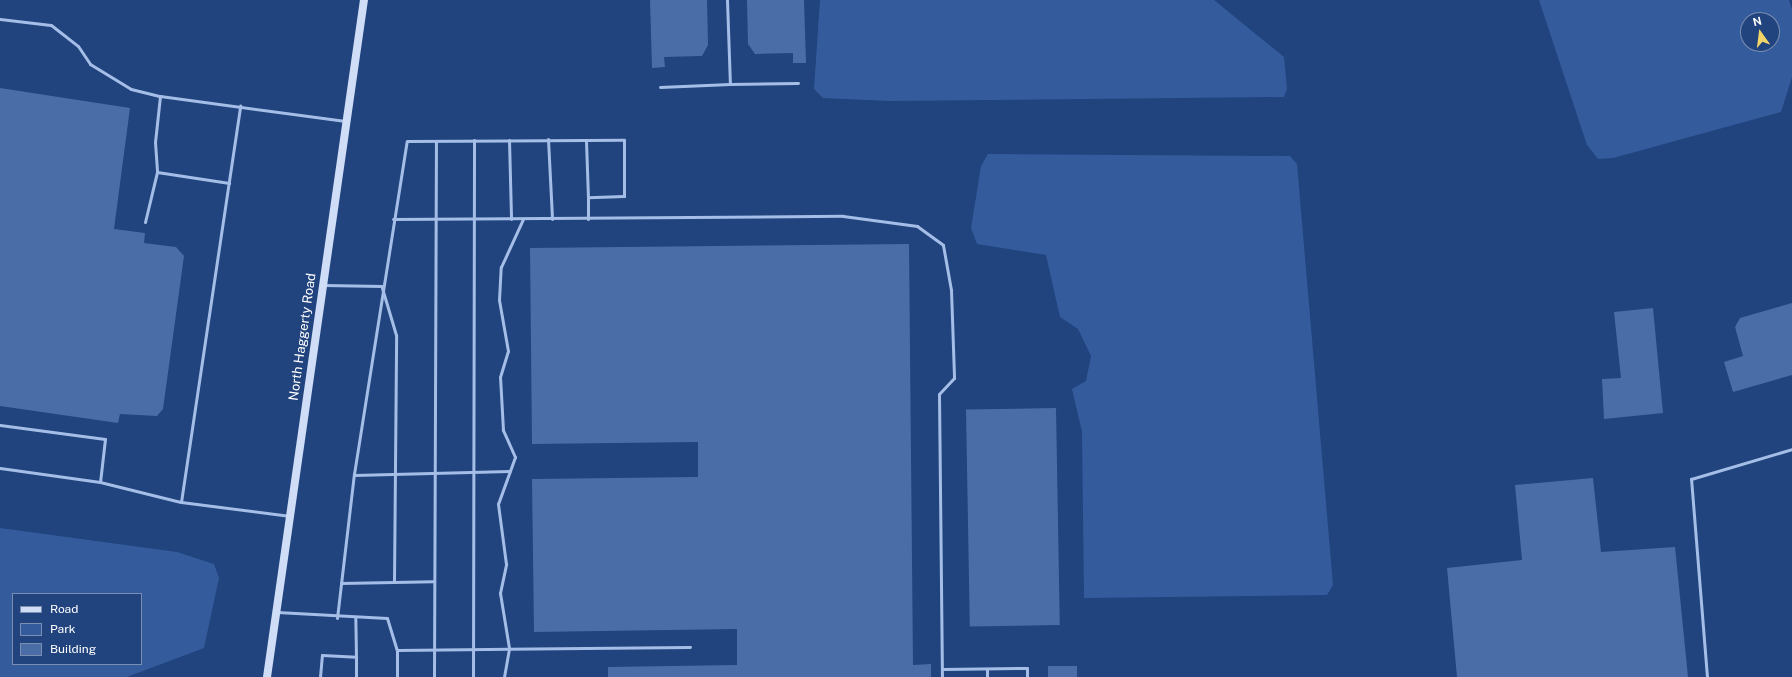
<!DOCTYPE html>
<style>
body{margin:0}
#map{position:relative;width:1792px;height:677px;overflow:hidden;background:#21437e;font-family:"Public Sans",sans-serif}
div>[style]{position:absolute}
.green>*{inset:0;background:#345c9c}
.building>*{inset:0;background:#4a6da7;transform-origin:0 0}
.lane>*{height:3px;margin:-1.5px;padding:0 1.5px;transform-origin:1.5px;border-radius:1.5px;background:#a5bee7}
.secondary>*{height:8px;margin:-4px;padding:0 4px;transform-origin:4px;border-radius:4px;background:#cfddf6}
span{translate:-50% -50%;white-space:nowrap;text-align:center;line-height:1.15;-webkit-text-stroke:4px #21437e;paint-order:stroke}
.street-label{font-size:13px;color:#fff}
.legend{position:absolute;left:12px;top:593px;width:130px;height:72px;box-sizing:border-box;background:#21437e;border:1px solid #7a8eb2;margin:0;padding:5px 7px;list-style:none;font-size:12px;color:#fff}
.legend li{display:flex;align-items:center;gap:8px;height:20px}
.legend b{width:20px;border:1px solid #7a8eb2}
.north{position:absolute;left:1740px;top:12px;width:40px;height:40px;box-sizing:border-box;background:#21437e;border:1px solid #7a8eb2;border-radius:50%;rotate:346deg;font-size:11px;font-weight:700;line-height:16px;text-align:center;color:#fff}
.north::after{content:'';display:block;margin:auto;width:14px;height:18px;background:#f3d467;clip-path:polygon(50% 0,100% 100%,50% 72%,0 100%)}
</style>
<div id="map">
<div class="green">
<i style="clip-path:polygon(820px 0,1214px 0,1284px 57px,1287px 89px,1284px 97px,889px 101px,823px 98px,814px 89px)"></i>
<i style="clip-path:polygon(evenodd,1539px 0,1789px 0,1792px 9px,1792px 77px,1781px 112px,1613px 158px,1598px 159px,1587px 145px,1539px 0,1748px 20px,1772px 20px,1772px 44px,1748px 44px,1748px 20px)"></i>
<i style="clip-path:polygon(988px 154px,1290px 156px,1297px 164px,1333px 585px,1327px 595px,1084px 598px,1082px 432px,1072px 389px,1086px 381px,1091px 356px,1078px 329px,1060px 317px,1046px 255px,977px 244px,971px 228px,981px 166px)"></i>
<i style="clip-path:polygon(evenodd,0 528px,177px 552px,214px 564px,219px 578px,204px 648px,127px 677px,0 677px,0 528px,13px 594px,141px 594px,141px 664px,13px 664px,13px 594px)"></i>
</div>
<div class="building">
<i style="clip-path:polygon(650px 0,707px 0,708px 45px,702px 56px,664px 57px,665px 67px,652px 68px)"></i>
<i style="clip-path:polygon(747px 0,804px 0,806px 63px,793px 63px,793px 53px,755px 54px,748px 44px)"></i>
<i style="clip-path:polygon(0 88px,130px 108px,114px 229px,145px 233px,144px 243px,176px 247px,184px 256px,163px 409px,157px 416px,120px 414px,118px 423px,0 406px)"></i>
<i style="clip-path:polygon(909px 244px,913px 665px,931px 664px,931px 677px,608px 677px,608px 667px,737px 665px,737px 629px,534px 632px,532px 479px,698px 477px,698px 442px,532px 444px,530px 248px)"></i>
<i style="clip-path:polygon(1792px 303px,1792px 375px,1733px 392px,1724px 362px,1743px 356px,1735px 327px,1740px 318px)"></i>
<i style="clip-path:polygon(1653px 308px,1663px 413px,1604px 419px,1602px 379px,1621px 378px,1614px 312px)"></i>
<i style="left:1056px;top:408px;width:217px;height:90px;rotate:89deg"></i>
<i style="clip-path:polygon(1593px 478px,1601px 552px,1675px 547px,1688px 677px,1457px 677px,1447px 568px,1522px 560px,1515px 485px)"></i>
<i style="left:1048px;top:666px;width:29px;height:11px"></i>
</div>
<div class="lane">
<i style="left:727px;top:0;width:84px;rotate:88deg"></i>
<i style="left:730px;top:84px;width:68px;rotate:-0.8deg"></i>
<i style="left:0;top:19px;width:51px;rotate:6.7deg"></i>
<i style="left:51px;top:25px;width:34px;rotate:38deg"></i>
<i style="left:78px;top:46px;width:22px;rotate:56deg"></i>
<i style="left:90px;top:64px;width:48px;rotate:31.4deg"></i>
<i style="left:131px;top:89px;width:30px;rotate:14deg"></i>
<i style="left:160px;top:96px;width:187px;rotate:7.7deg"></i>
<i style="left:660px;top:87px;width:70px;rotate:-2.5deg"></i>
<i style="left:160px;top:96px;width:46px;rotate:96.2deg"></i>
<i style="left:155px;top:142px;width:30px;rotate:86deg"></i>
<i style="left:157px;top:172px;width:73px;rotate:8.7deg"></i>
<i style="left:548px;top:139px;width:80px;rotate:87.1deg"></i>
<i style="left:509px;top:140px;width:79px;rotate:88.5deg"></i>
<i style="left:586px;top:141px;width:56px;rotate:88deg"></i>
<i style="left:393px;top:219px;width:450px;rotate:-0.4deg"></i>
<i style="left:843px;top:216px;width:75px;rotate:7.7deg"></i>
<i style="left:917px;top:226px;width:32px;rotate:36deg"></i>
<i style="left:943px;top:245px;width:46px;rotate:79.9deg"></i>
<i style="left:951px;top:290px;width:88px;rotate:88deg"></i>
<i style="left:954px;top:378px;width:22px;rotate:133deg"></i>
<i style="left:939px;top:394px;width:283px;rotate:89.4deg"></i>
<i style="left:145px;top:222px;width:51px;rotate:-76.5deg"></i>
<i style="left:324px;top:285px;width:58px;rotate:1deg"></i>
<i style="left:0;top:425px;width:106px;rotate:7.6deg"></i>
<i style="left:105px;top:439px;width:43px;rotate:96.6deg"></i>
<i style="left:0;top:468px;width:101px;rotate:8deg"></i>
<i style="left:100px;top:482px;width:83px;rotate:13.9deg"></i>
<i style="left:181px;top:502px;width:110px;rotate:7.3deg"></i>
<i style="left:354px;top:475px;width:156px;rotate:-1.5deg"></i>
<i style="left:181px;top:502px;width:401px;rotate:-81.5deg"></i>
<i style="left:394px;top:582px;width:39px;rotate:-1deg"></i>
<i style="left:341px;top:583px;width:53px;rotate:-1.1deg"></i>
<i style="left:394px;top:582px;width:247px;rotate:-89.5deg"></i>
<i style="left:396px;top:335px;width:49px;rotate:-106.6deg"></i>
<i style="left:277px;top:612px;width:110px;rotate:3.1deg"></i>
<i style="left:387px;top:618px;width:34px;rotate:73deg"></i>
<i style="left:397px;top:650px;width:27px;rotate:90deg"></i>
<i style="left:337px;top:618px;width:145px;rotate:-83.3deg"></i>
<i style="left:354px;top:474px;width:337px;rotate:-81deg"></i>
<i style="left:407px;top:141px;width:217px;rotate:-0.3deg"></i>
<i style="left:624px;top:140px;width:56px;rotate:90deg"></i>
<i style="left:624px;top:196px;width:36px;rotate:178deg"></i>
<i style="left:588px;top:197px;width:22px;rotate:90deg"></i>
<i style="left:397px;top:650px;width:293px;rotate:-0.6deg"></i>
<i style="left:356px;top:657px;width:20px;rotate:90deg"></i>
<i style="left:942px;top:669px;width:85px;rotate:-0.7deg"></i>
<i style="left:1027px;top:668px;width:9px;rotate:90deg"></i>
<i style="left:987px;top:669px;width:8px;rotate:90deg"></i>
<i style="left:320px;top:677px;width:22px;rotate:-85deg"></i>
<i style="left:322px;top:655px;width:34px;rotate:3deg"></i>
<i style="left:356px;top:657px;width:39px;rotate:-91deg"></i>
<i style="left:434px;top:677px;width:536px;rotate:-89.79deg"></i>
<i style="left:473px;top:677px;width:537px;rotate:-89.89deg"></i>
<i style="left:504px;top:677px;width:29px;rotate:-80deg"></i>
<i style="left:509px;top:648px;width:56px;rotate:-99.3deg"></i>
<i style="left:500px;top:593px;width:30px;rotate:-78deg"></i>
<i style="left:506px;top:564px;width:61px;rotate:-97.6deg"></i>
<i style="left:498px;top:504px;width:50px;rotate:-70.1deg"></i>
<i style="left:515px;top:457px;width:30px;rotate:-114deg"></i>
<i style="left:503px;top:430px;width:53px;rotate:-93.2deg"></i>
<i style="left:500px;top:377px;width:27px;rotate:-73deg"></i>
<i style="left:508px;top:351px;width:52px;rotate:-100deg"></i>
<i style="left:499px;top:300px;width:33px;rotate:-87deg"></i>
<i style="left:501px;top:267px;width:53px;rotate:-65.4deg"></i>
<i style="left:1707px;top:677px;width:199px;rotate:-94.6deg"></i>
<i style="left:1691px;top:479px;width:105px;rotate:-16.5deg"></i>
</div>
<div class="secondary">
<i style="left:267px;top:677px;width:684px;rotate:-81.85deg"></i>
</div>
<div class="street-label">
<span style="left:303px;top:337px;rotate:-82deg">North Haggerty Road</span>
</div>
<ul class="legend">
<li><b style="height:5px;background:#cfddf6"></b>Road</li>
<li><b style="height:11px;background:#345c9c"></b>Park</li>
<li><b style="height:11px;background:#4a6da7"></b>Building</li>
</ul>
<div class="north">N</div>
</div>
